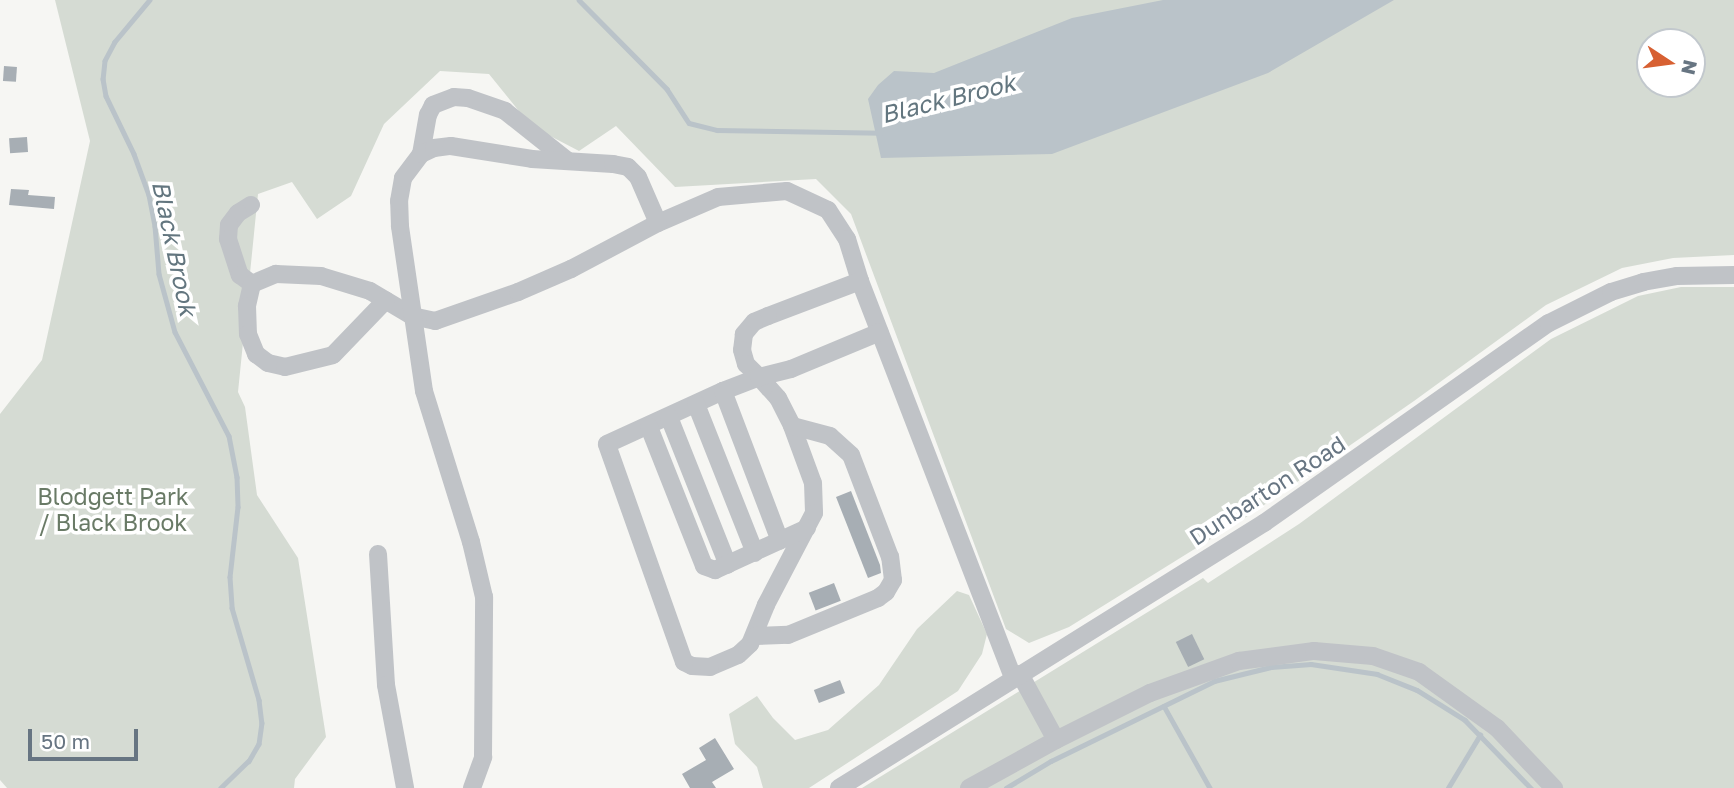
<!DOCTYPE html>
<style>
body{margin:0}
#map{position:relative;width:1734px;height:788px;overflow:hidden;background:#f6f6f3;font-family:"Golos Text",sans-serif}
div>[style]{position:absolute}
.green>*{inset:0;background:#d5dbd3}
.water>*{inset:0;background:#bac3c9}
.stream>*{height:4.5px;margin:-2.25px;padding:0 2.25px;transform-origin:2.25px;border-radius:2.25px;background:#bac3c9}
.building>*{inset:0;background:#a7aeb4;transform-origin:0 0}
.minor>*{height:18px;margin:-9px;padding:0 9px;transform-origin:9px;border-radius:9px;background:#c0c3c7}
span{translate:-50% -50%;white-space:nowrap;text-align:center;line-height:1.15;-webkit-text-stroke:7px #fff;paint-order:stroke}
.street-label{font-size:23px;color:#677582}
.park-label{font-size:23px;color:#697a66}
.water-label{font-size:24px;color:#63767f;font-style:italic}
.north{position:absolute;left:1636px;top:28px;width:70px;height:70px;box-sizing:border-box;background:#fff;border:2px solid #c2c8cd;border-radius:50%;rotate:103deg;font-size:19px;font-weight:700;line-height:28px;text-align:center;color:#677582}
.north::after{content:'';display:block;margin:auto;width:24px;height:32px;background:#d76032;clip-path:polygon(50% 0,100% 100%,50% 72%,0 100%)}
.scale{position:absolute;left:28px;top:729px;width:110px;height:32px;box-sizing:border-box;border:4px solid #677582;border-top:0;padding-left:9px;font-size:21px;line-height:24px;white-space:nowrap;color:#677582;-webkit-text-stroke:5px #fff;paint-order:stroke}
</style>
<div id="map">
<div class="green">
<i style="clip-path:polygon(evenodd,55px 0,1734px 0,1734px 255px,1673px 258px,1622px 268px,1546px 305px,1414px 401px,1251px 514px,1069px 627px,1029px 643px,1006px 629px,851px 214px,816px 179px,675px 187px,616px 126px,579px 151px,531px 126px,489px 74px,440px 71px,384px 124px,351px 196px,317px 219px,292px 182px,258px 194px,238px 392px,245px 407px,257px 495px,298px 558px,326px 737px,295px 779px,294px 788px,7px 788px,0 780px,0 414px,42px 360px,90px 141px,55px 0,1650px 42px,1692px 42px,1692px 84px,1650px 84px,1650px 42px)"></i>
<i style="clip-path:polygon(1681px 287px,1734px 287px,1734px 788px,862px 788px,1203px 578px,1208px 583px,1299px 524px,1551px 339px,1638px 296px)"></i>
<i style="clip-path:polygon(957px 591px,969px 595px,987px 634px,982px 654px,958px 691px,809px 788px,763px 788px,757px 767px,735px 744px,729px 714px,757px 696px,773px 718px,795px 740px,828px 730px,879px 685px,917px 629px)"></i>
</div>
<div class="water">
<i style="clip-path:polygon(1163px 0,1394px 0,1268px 73px,1052px 154px,881px 158px,868px 99px,878px 85px,894px 71px,934px 73px,1072px 18px)"></i>
</div>
<div class="stream">
<i style="left:150px;top:0;width:55px;rotate:129.8deg"></i>
<i style="left:115px;top:42px;width:21px;rotate:118deg"></i>
<i style="left:105px;top:61px;width:18px;rotate:96deg"></i>
<i style="left:103px;top:79px;width:17px;rotate:80deg"></i>
<i style="left:106px;top:96px;width:64px;rotate:64.2deg"></i>
<i style="left:134px;top:154px;width:44px;rotate:69.9deg"></i>
<i style="left:149px;top:195px;width:32px;rotate:79deg"></i>
<i style="left:155px;top:226px;width:48px;rotate:85.2deg"></i>
<i style="left:159px;top:274px;width:60px;rotate:74.6deg"></i>
<i style="left:175px;top:332px;width:117px;rotate:62.6deg"></i>
<i style="left:229px;top:436px;width:42px;rotate:79deg"></i>
<i style="left:237px;top:477px;width:30px;rotate:88deg"></i>
<i style="left:238px;top:507px;width:70px;rotate:96.5deg"></i>
<i style="left:230px;top:577px;width:31px;rotate:86deg"></i>
<i style="left:232px;top:608px;width:96px;rotate:73.6deg"></i>
<i style="left:259px;top:700px;width:23px;rotate:83deg"></i>
<i style="left:262px;top:723px;width:21px;rotate:98deg"></i>
<i style="left:259px;top:744px;width:20px;rotate:120deg"></i>
<i style="left:249px;top:761px;width:39px;rotate:136deg"></i>
<i style="left:579px;top:0;width:125px;rotate:45.3deg"></i>
<i style="left:667px;top:89px;width:40px;rotate:57.1deg"></i>
<i style="left:689px;top:123px;width:29px;rotate:14deg"></i>
<i style="left:717px;top:130px;width:164px;rotate:1deg"></i>
<i style="left:1164px;top:706px;width:94px;rotate:60.7deg"></i>
<i style="left:1006px;top:788px;width:52px;rotate:-31deg"></i>
<i style="left:1051px;top:761px;width:182px;rotate:-26.1deg"></i>
<i style="left:1214px;top:681px;width:59px;rotate:-13.8deg"></i>
<i style="left:1271px;top:667px;width:40px;rotate:-4.3deg"></i>
<i style="left:1311px;top:664px;width:67px;rotate:8.6deg"></i>
<i style="left:1377px;top:674px;width:43px;rotate:21.8deg"></i>
<i style="left:1417px;top:690px;width:57px;rotate:32deg"></i>
<i style="left:1465px;top:720px;width:95px;rotate:45.9deg"></i>
<i style="left:1448px;top:788px;width:62px;rotate:-58.9deg"></i>
</div>
<div class="building">
<i style="left:4px;top:66px;width:13px;height:15px;rotate:4deg"></i>
<i style="left:27px;top:137px;width:15px;height:18px;rotate:86deg"></i>
<i style="clip-path:polygon(11px 189px,29px 190px,28px 195px,55px 197px,54px 209px,9px 205px)"></i>
<i style="clip-path:polygon(851px 491px,880px 565px,881px 573px,868px 578px,836px 497px)"></i>
<i style="left:834px;top:583px;width:19px;height:27px;rotate:69deg"></i>
<i style="left:1192px;top:634px;width:28px;height:18px;rotate:64deg"></i>
<i style="left:840px;top:680px;width:14px;height:28px;rotate:69deg"></i>
<i style="clip-path:polygon(715px 738px,734px 769px,712px 782px,716px 788px,690px 788px,682px 774px,706px 760px,699px 748px)"></i>
</div>
<div class="minor">
<i style="left:421px;top:154px;width:40px;rotate:-80deg"></i>
<i style="left:428px;top:115px;width:11px;rotate:-63deg"></i>
<i style="left:433px;top:105px;width:22px;rotate:-21deg"></i>
<i style="left:454px;top:97px;width:14px;rotate:4deg"></i>
<i style="left:468px;top:98px;width:39px;rotate:19deg"></i>
<i style="left:505px;top:111px;width:80px;rotate:38.4deg"></i>
<i style="left:251px;top:205px;width:15px;rotate:148deg"></i>
<i style="left:238px;top:213px;width:15px;rotate:127deg"></i>
<i style="left:229px;top:225px;width:14px;rotate:94deg"></i>
<i style="left:228px;top:239px;width:38px;rotate:72deg"></i>
<i style="left:240px;top:275px;width:15px;rotate:37deg"></i>
<i style="left:252px;top:284px;width:26px;rotate:-23deg"></i>
<i style="left:276px;top:274px;width:45px;rotate:2.5deg"></i>
<i style="left:321px;top:276px;width:51px;rotate:17deg"></i>
<i style="left:370px;top:291px;width:49px;rotate:30.8deg"></i>
<i style="left:412px;top:316px;width:24px;rotate:12deg"></i>
<i style="left:435px;top:321px;width:88px;rotate:-19.3deg"></i>
<i style="left:518px;top:292px;width:58px;rotate:-23.5deg"></i>
<i style="left:571px;top:269px;width:98px;rotate:-27.9deg"></i>
<i style="left:658px;top:223px;width:65px;rotate:-23.4deg"></i>
<i style="left:718px;top:197px;width:69px;rotate:-5deg"></i>
<i style="left:787px;top:191px;width:45px;rotate:24.9deg"></i>
<i style="left:828px;top:210px;width:35px;rotate:57deg"></i>
<i style="left:847px;top:239px;width:44px;rotate:72.8deg"></i>
<i style="left:860px;top:281px;width:425px;rotate:68.9deg"></i>
<i style="left:860px;top:281px;width:98px;rotate:159.2deg"></i>
<i style="left:768px;top:316px;width:15px;rotate:157deg"></i>
<i style="left:754px;top:322px;width:16px;rotate:130deg"></i>
<i style="left:744px;top:334px;width:16px;rotate:97deg"></i>
<i style="left:742px;top:350px;width:15px;rotate:74deg"></i>
<i style="left:746px;top:364px;width:18px;rotate:45deg"></i>
<i style="left:759px;top:377px;width:15px;rotate:48deg"></i>
<i style="left:769px;top:388px;width:13px;rotate:48deg"></i>
<i style="left:778px;top:398px;width:31px;rotate:63deg"></i>
<i style="left:792px;top:426px;width:61px;rotate:69.8deg"></i>
<i style="left:813px;top:483px;width:30px;rotate:88deg"></i>
<i style="left:814px;top:513px;width:104px;rotate:117.6deg"></i>
<i style="left:766px;top:605px;width:42px;rotate:112.3deg"></i>
<i style="left:750px;top:644px;width:16px;rotate:137deg"></i>
<i style="left:738px;top:655px;width:30px;rotate:157deg"></i>
<i style="left:710px;top:667px;width:18px;rotate:-177deg"></i>
<i style="left:692px;top:666px;width:9px;rotate:-153deg"></i>
<i style="left:684px;top:662px;width:231px;rotate:-109.5deg"></i>
<i style="left:607px;top:444px;width:128px;rotate:-24.6deg"></i>
<i style="left:723px;top:391px;width:39px;rotate:-21deg"></i>
<i style="left:759px;top:377px;width:33px;rotate:-14deg"></i>
<i style="left:791px;top:369px;width:96px;rotate:-22.6deg"></i>
<i style="left:252px;top:284px;width:23px;rotate:103deg"></i>
<i style="left:247px;top:306px;width:28px;rotate:88deg"></i>
<i style="left:248px;top:334px;width:22px;rotate:68deg"></i>
<i style="left:256px;top:354px;width:15px;rotate:37deg"></i>
<i style="left:268px;top:363px;width:17px;rotate:13deg"></i>
<i style="left:285px;top:367px;width:49px;rotate:-14deg"></i>
<i style="left:333px;top:355px;width:76px;rotate:-46.1deg"></i>
<i style="left:723px;top:391px;width:160px;rotate:69.2deg"></i>
<i style="left:696px;top:404px;width:160px;rotate:68.4deg"></i>
<i style="left:669px;top:417px;width:159px;rotate:68.3deg"></i>
<i style="left:649px;top:427px;width:149px;rotate:68.4deg"></i>
<i style="left:704px;top:566px;width:12px;rotate:20deg"></i>
<i style="left:715px;top:570px;width:101px;rotate:-24.5deg"></i>
<i style="left:378px;top:554px;width:131px;rotate:86.5deg"></i>
<i style="left:386px;top:685px;width:105px;rotate:79.5deg"></i>
<i style="left:755px;top:636px;width:33px;rotate:-2deg"></i>
<i style="left:788px;top:635px;width:97px;rotate:-22.3deg"></i>
<i style="left:878px;top:598px;width:10px;rotate:-37deg"></i>
<i style="left:886px;top:592px;width:14px;rotate:-60deg"></i>
<i style="left:893px;top:580px;width:23px;rotate:-97deg"></i>
<i style="left:890px;top:557px;width:109px;rotate:-110.9deg"></i>
<i style="left:851px;top:455px;width:28px;rotate:-138deg"></i>
<i style="left:830px;top:436px;width:39px;rotate:-165deg"></i>
<i style="left:1020px;top:674px;width:75px;rotate:61.4deg"></i>
<i style="left:472px;top:788px;width:33px;rotate:-70deg"></i>
<i style="left:483px;top:757px;width:160px;rotate:-89.6deg"></i>
<i style="left:484px;top:597px;width:57px;rotate:-103.3deg"></i>
<i style="left:471px;top:542px;width:158px;rotate:-107.3deg"></i>
<i style="left:424px;top:391px;width:167px;rotate:-98.3deg"></i>
<i style="left:400px;top:226px;width:25px;rotate:-92deg"></i>
<i style="left:399px;top:201px;width:23px;rotate:-80deg"></i>
<i style="left:403px;top:178px;width:30px;rotate:-53deg"></i>
<i style="left:421px;top:154px;width:14px;rotate:-25deg"></i>
<i style="left:434px;top:148px;width:17px;rotate:-7deg"></i>
<i style="left:451px;top:146px;width:82px;rotate:9.1deg"></i>
<i style="left:532px;top:159px;width:81px;rotate:3.5deg"></i>
<i style="left:613px;top:164px;width:15px;rotate:11deg"></i>
<i style="left:628px;top:167px;width:14px;rotate:45deg"></i>
<i style="left:638px;top:177px;width:50px;rotate:66.5deg"></i>
<i style="left:839px;top:788px;width:501px;rotate:-31.94deg"></i>
<i style="left:1264px;top:523px;width:348px;rotate:-35.1deg"></i>
<i style="left:1549px;top:323px;width:69px;rotate:-26.6deg"></i>
<i style="left:1611px;top:292px;width:34px;rotate:-17deg"></i>
<i style="left:1643px;top:282px;width:35px;rotate:-10deg"></i>
<i style="left:1677px;top:276px;width:57px;rotate:-1deg"></i>
<i style="left:969px;top:788px;width:99px;rotate:-28.9deg"></i>
<i style="left:1056px;top:740px;width:105px;rotate:-26.6deg"></i>
<i style="left:1150px;top:693px;width:95px;rotate:-19.8deg"></i>
<i style="left:1239px;top:661px;width:76px;rotate:-7.6deg"></i>
<i style="left:1314px;top:651px;width:59px;rotate:4.8deg"></i>
<i style="left:1373px;top:656px;width:49px;rotate:19.2deg"></i>
<i style="left:1419px;top:672px;width:96px;rotate:35.7deg"></i>
<i style="left:1497px;top:728px;width:83px;rotate:46.5deg"></i>
</div>
<div class="street-label">
<span style="left:1267px;top:490px;rotate:-33deg">Dunbarton Road</span>
</div>
<div class="park-label">
<span style="left:113px;top:509px">Blodgett Park<br>/ Black Brook</span>
</div>
<div class="water-label">
<span style="left:948px;top:98px;rotate:-14deg">Black Brook</span>
<span style="left:175px;top:248px;rotate:78deg">Black Brook</span>
</div>
<div class="north">N</div>
<div class="scale">50 m</div>
</div>
